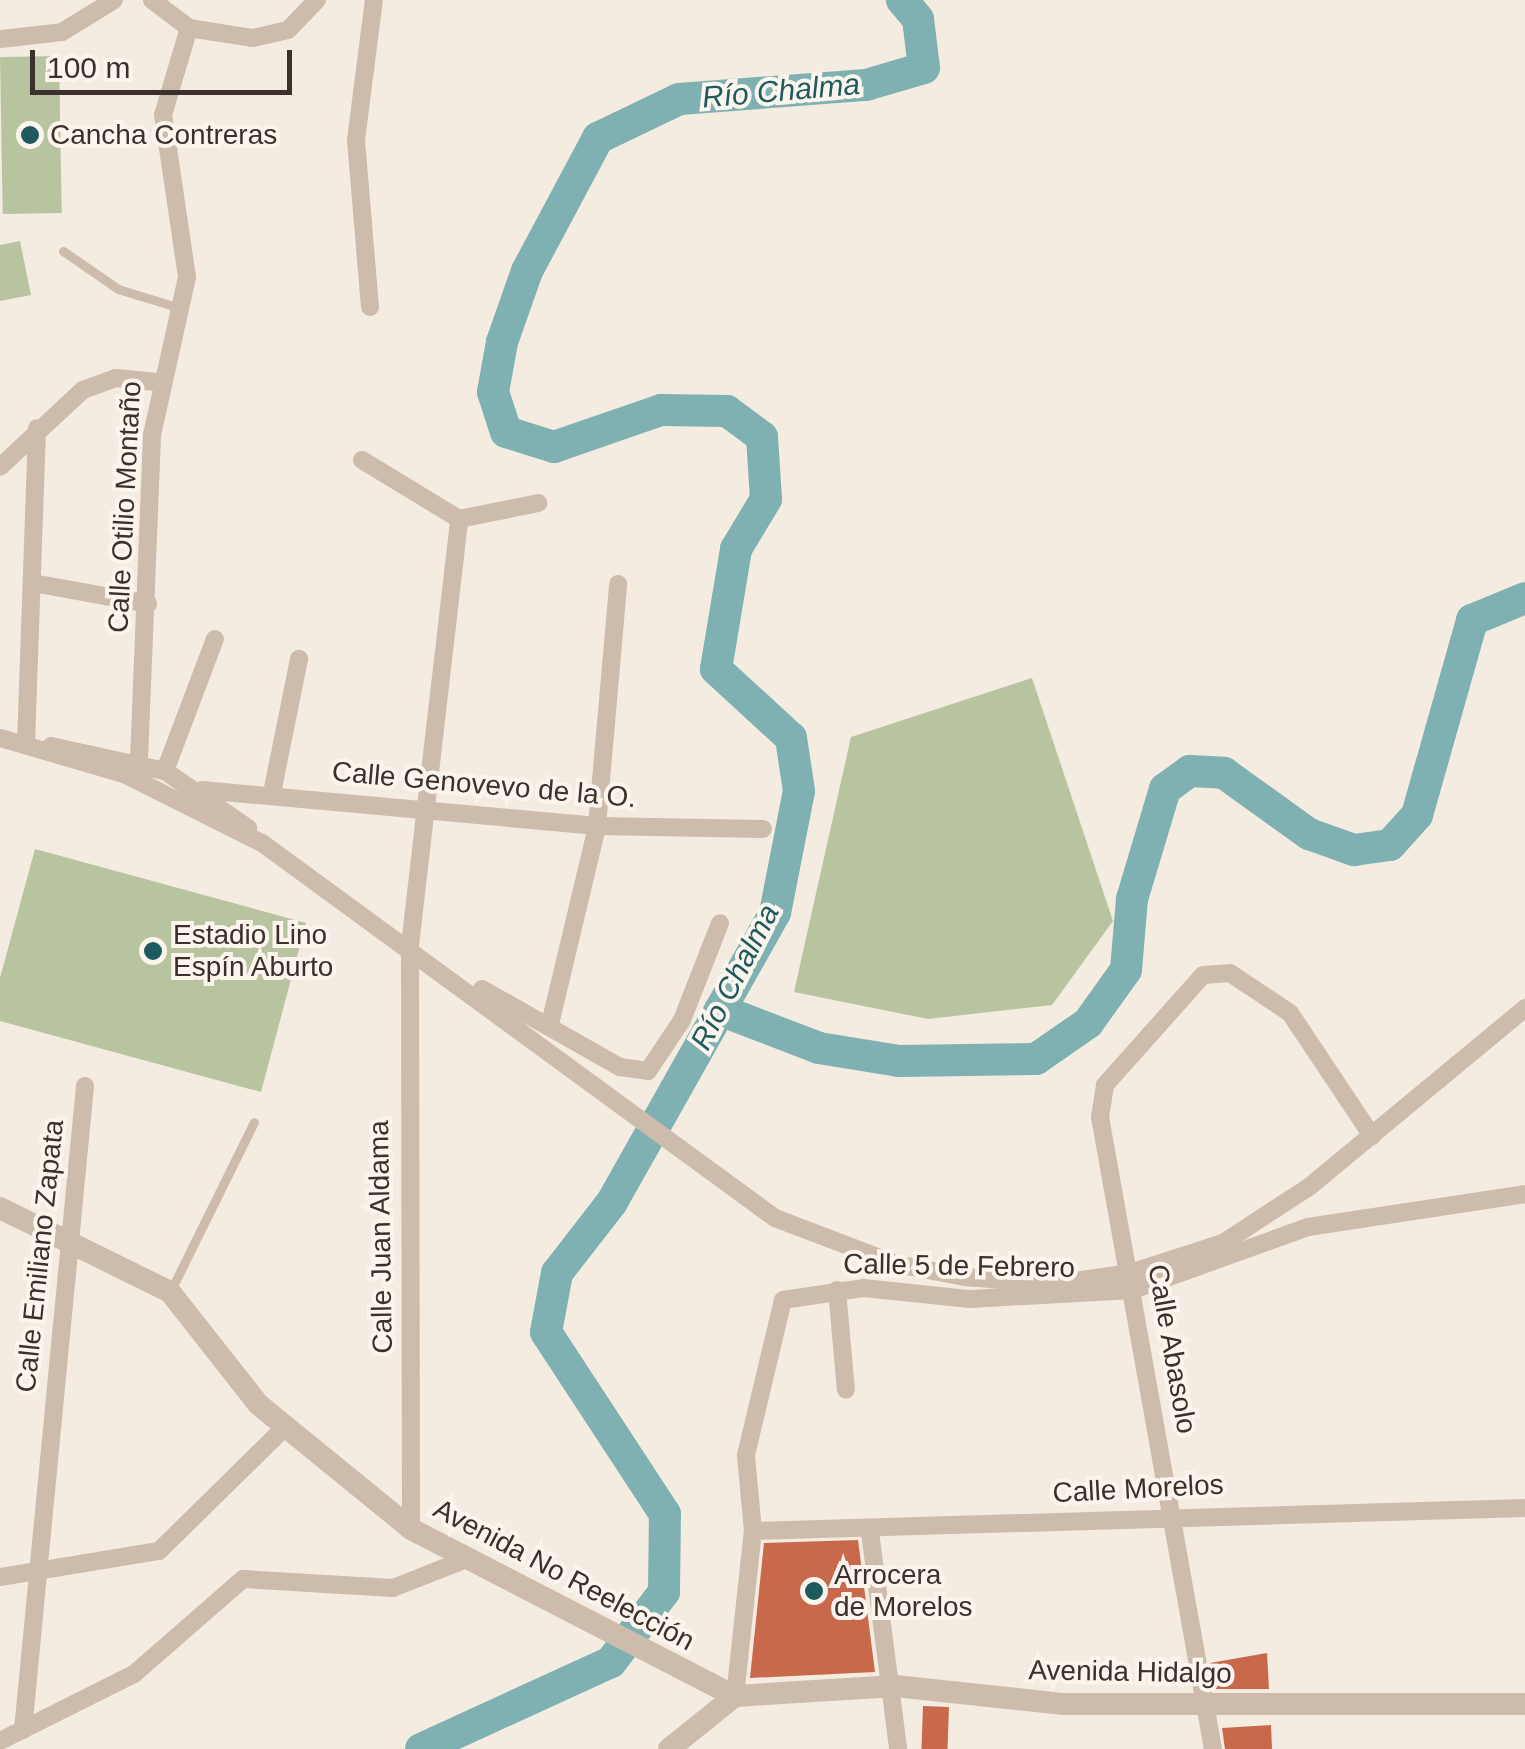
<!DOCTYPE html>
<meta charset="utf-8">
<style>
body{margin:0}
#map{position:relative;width:1525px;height:1749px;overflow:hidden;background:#f4ebe1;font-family:Helvetica,sans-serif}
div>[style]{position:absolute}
.green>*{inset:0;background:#b8c4a0;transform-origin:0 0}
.river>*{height:32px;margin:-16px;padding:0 16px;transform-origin:16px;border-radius:16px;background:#7fb0b2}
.building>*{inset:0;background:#c8694b;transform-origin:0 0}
.service>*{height:9px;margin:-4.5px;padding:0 4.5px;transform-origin:4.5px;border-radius:4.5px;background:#cdbbac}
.minor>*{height:18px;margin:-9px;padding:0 9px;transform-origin:9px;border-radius:9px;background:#cdbbac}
.tertiary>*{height:22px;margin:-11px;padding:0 11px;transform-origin:11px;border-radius:11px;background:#cdbbac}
.dots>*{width:28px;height:28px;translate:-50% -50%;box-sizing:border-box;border:5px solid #fbf5ee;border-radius:50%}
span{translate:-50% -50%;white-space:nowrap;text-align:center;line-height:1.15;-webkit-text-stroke:8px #fbf5ee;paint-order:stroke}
.poi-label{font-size:28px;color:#3b302b}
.left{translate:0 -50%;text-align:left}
.street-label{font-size:28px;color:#3b302b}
.water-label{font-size:30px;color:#1f5a5e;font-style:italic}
.scale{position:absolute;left:30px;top:50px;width:262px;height:45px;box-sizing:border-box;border:5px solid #3b302b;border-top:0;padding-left:12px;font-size:30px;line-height:35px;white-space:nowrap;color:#3b302b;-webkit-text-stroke:8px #fbf5ee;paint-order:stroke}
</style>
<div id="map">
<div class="green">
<i style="left:59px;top:56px;width:157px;height:59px;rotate:89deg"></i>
<i style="clip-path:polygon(20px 241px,31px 295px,0 301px,0 245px)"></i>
<i style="clip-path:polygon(1032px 678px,1113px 921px,1052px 1005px,928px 1019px,794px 992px,851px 737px)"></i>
<i style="clip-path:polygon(35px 849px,306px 923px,261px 1092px,0 1021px,0 978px)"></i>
</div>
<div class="river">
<i style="left:720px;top:1010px;width:106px;rotate:21deg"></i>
<i style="left:819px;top:1048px;width:81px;rotate:9.2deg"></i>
<i style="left:899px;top:1061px;width:137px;rotate:-0.8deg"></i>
<i style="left:1036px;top:1059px;width:63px;rotate:-34.7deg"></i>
<i style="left:1088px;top:1023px;width:65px;rotate:-54.4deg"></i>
<i style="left:1126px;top:970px;width:71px;rotate:-85.2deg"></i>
<i style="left:1132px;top:899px;width:115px;rotate:-73.3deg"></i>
<i style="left:1165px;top:789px;width:31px;rotate:-36deg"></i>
<i style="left:1190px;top:771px;width:34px;rotate:3deg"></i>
<i style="left:1224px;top:773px;width:105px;rotate:35.7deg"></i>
<i style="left:1309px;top:834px;width:48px;rotate:19.6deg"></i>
<i style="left:1354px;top:850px;width:36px;rotate:-8deg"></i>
<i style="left:1390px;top:845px;width:40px;rotate:-48deg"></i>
<i style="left:1417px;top:815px;width:203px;rotate:-74.2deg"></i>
<i style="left:1472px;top:620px;width:57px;rotate:-22.5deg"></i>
<i style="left:421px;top:1749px;width:209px;rotate:-24.6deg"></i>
<i style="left:611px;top:1662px;width:88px;rotate:-52.9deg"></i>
<i style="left:664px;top:1592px;width:78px;rotate:-89.3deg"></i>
<i style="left:665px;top:1514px;width:217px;rotate:-123.2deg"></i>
<i style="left:546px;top:1332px;width:60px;rotate:-79.4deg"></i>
<i style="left:557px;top:1273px;width:90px;rotate:-52.2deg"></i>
<i style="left:612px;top:1202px;width:332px;rotate:-60.6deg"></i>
<i style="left:775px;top:913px;width:124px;rotate:-78.9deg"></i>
<i style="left:799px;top:791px;width:54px;rotate:-98.6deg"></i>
<i style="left:791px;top:738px;width:102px;rotate:-137.4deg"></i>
<i style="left:716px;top:669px;width:122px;rotate:-80.5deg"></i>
<i style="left:736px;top:549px;width:58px;rotate:-59deg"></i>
<i style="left:766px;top:499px;width:62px;rotate:-93.7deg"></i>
<i style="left:762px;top:437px;width:44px;rotate:-143.4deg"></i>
<i style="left:727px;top:411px;width:66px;rotate:-179.1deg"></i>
<i style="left:661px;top:410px;width:113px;rotate:160.9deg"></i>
<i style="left:554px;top:447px;width:50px;rotate:-162.6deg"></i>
<i style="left:506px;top:432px;width:42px;rotate:-108deg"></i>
<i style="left:493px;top:392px;width:51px;rotate:-79.8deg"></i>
<i style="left:502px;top:342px;width:75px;rotate:-70.6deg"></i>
<i style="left:527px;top:271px;width:151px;rotate:-61.9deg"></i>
<i style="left:598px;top:138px;width:90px;rotate:-25.7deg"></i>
<i style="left:679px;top:99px;width:188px;rotate:-4.3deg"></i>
<i style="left:866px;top:85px;width:60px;rotate:-16.3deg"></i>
<i style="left:924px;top:68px;width:49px;rotate:-97deg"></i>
<i style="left:918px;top:19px;width:25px;rotate:-130deg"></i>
</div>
<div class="building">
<i style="clip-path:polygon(858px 1540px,875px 1672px,750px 1678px,764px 1543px)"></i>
<i style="clip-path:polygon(1267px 1653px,1269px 1689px,1215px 1689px,1210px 1663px)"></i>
<i style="left:923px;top:1706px;width:26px;height:43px;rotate:2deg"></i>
<i style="clip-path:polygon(1271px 1725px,1272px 1749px,1225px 1749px,1222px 1728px)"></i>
</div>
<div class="service">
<i style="left:63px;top:251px;width:67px;rotate:34.6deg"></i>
<i style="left:118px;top:289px;width:65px;rotate:17deg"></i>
<i style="left:171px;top:1290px;width:187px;rotate:-63.7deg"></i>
</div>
<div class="minor">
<i style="left:152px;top:0;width:46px;rotate:37.1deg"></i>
<i style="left:189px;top:28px;width:65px;rotate:8.9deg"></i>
<i style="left:253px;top:38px;width:36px;rotate:-13deg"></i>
<i style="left:288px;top:30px;width:42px;rotate:-46deg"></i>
<i style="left:0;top:39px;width:62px;rotate:-6.4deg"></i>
<i style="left:62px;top:32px;width:61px;rotate:-31.6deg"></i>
<i style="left:370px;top:307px;width:168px;rotate:-94.8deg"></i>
<i style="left:356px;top:140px;width:141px;rotate:-82.7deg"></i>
<i style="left:362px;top:460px;width:114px;rotate:31.3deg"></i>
<i style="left:459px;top:519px;width:81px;rotate:-11.4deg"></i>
<i style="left:0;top:467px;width:113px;rotate:-42.9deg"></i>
<i style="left:83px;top:390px;width:35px;rotate:-20deg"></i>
<i style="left:116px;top:378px;width:41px;rotate:5.6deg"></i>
<i style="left:33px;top:583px;width:117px;rotate:10.3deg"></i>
<i style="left:0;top:738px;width:129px;rotate:16.2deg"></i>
<i style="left:124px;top:774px;width:154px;rotate:26.6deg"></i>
<i style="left:262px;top:843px;width:635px;rotate:36.17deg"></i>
<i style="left:775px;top:1218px;width:129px;rotate:20.8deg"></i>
<i style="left:896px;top:1264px;width:70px;rotate:10.7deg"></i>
<i style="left:965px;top:1277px;width:89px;rotate:4.5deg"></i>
<i style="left:1054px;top:1284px;width:77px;rotate:-8.2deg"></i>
<i style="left:1130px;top:1273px;width:98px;rotate:-17.9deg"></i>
<i style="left:1223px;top:1243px;width:103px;rotate:-33.1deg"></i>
<i style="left:1309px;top:1187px;width:281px;rotate:-39.6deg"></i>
<i style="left:26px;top:744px;width:316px;rotate:-88deg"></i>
<i style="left:51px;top:746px;width:117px;rotate:12.4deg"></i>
<i style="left:165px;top:771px;width:101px;rotate:34.5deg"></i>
<i style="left:139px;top:760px;width:325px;rotate:-87.7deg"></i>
<i style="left:152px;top:435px;width:162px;rotate:-77.5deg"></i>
<i style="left:187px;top:277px;width:164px;rotate:-98.4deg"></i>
<i style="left:163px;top:115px;width:91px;rotate:-73.4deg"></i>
<i style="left:165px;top:771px;width:141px;rotate:-69.3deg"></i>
<i style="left:202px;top:790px;width:397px;rotate:5.2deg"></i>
<i style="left:597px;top:826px;width:166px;rotate:1deg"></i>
<i style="left:272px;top:793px;width:137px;rotate:-78.6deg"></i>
<i style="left:482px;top:989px;width:159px;rotate:29.5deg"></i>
<i style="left:620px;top:1067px;width:28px;rotate:8deg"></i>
<i style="left:648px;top:1071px;width:61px;rotate:-56.3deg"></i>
<i style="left:682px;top:1020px;width:104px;rotate:-68.6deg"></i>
<i style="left:550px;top:1024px;width:204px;rotate:-76.6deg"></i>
<i style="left:597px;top:826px;width:243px;rotate:-85deg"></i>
<i style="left:837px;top:1290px;width:100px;rotate:84.9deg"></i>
<i style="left:411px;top:1529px;width:584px;rotate:-90.1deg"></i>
<i style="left:410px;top:945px;width:429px;rotate:-83.4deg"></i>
<i style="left:753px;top:1531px;width:772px;rotate:-1.71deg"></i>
<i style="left:870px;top:1532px;width:219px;rotate:82.6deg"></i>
<i style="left:0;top:1577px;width:161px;rotate:-9.3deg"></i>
<i style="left:159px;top:1551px;width:178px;rotate:-44.5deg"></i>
<i style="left:735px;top:1696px;width:166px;rotate:-83.8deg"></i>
<i style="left:753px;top:1531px;width:76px;rotate:-95.3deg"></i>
<i style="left:746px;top:1455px;width:159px;rotate:-76.6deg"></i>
<i style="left:783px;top:1300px;width:81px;rotate:-8.5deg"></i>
<i style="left:863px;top:1288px;width:108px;rotate:5.9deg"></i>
<i style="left:970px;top:1299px;width:163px;rotate:-3.2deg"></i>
<i style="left:1133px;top:1290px;width:186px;rotate:-19.8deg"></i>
<i style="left:1308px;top:1227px;width:219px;rotate:-8.6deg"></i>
<i style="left:23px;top:1730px;width:647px;rotate:-84.5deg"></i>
<i style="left:0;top:1741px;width:150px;rotate:-26.6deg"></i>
<i style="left:134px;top:1674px;width:145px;rotate:-41.1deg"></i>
<i style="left:243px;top:1579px;width:150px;rotate:3.4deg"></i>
<i style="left:393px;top:1588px;width:76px;rotate:-21.5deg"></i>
<i style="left:1213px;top:1749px;width:642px;rotate:-100.14deg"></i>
<i style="left:1100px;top:1117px;width:32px;rotate:-81deg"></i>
<i style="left:1105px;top:1085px;width:147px;rotate:-48.3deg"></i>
<i style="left:1203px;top:975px;width:27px;rotate:-4deg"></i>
<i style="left:1230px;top:973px;width:72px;rotate:33.7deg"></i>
<i style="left:1290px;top:1013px;width:148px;rotate:56.3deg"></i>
</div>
<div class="tertiary">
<i style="left:0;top:1208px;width:190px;rotate:26.3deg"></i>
<i style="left:170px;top:1292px;width:142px;rotate:51.8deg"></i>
<i style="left:258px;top:1404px;width:198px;rotate:39.2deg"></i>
<i style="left:411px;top:1529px;width:365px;rotate:27.3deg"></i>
<i style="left:735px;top:1696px;width:160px;rotate:-3.6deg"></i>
<i style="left:895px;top:1686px;width:170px;rotate:6.1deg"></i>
<i style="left:1064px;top:1704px;width:461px"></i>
<i style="left:669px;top:1749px;width:85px;rotate:-38.8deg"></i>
</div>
<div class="dots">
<i style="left:30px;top:135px;background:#1f5a5e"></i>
<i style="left:153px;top:951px;background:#1f5a5e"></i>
<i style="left:814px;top:1591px;background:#1f5a5e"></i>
</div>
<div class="poi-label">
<span class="left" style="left:50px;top:135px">Cancha Contreras</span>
<span class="left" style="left:173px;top:951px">Estadio Lino<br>Espín Aburto</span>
<span class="left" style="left:834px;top:1591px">Arrocera<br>de Morelos</span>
</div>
<div class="street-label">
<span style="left:125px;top:507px;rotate:-87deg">Calle Otilio Montaño</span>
<span style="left:484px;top:785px;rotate:5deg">Calle Genovevo de la O.</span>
<span style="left:381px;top:1237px;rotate:-91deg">Calle Juan Aldama</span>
<span style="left:40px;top:1256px;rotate:-84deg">Calle Emiliano Zapata</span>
<span style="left:959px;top:1266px;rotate:1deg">Calle 5 de Febrero</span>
<span style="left:1172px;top:1349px;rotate:80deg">Calle Abasolo</span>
<span style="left:1138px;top:1489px;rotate:-3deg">Calle Morelos</span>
<span style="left:564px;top:1575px;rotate:28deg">Avenida No Reelección</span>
<span style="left:1130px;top:1672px;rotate:1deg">Avenida Hidalgo</span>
</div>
<div class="water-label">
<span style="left:781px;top:91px;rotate:-5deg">Río Chalma</span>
<span style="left:735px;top:977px;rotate:-63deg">Río Chalma</span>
</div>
<div class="scale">100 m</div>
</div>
